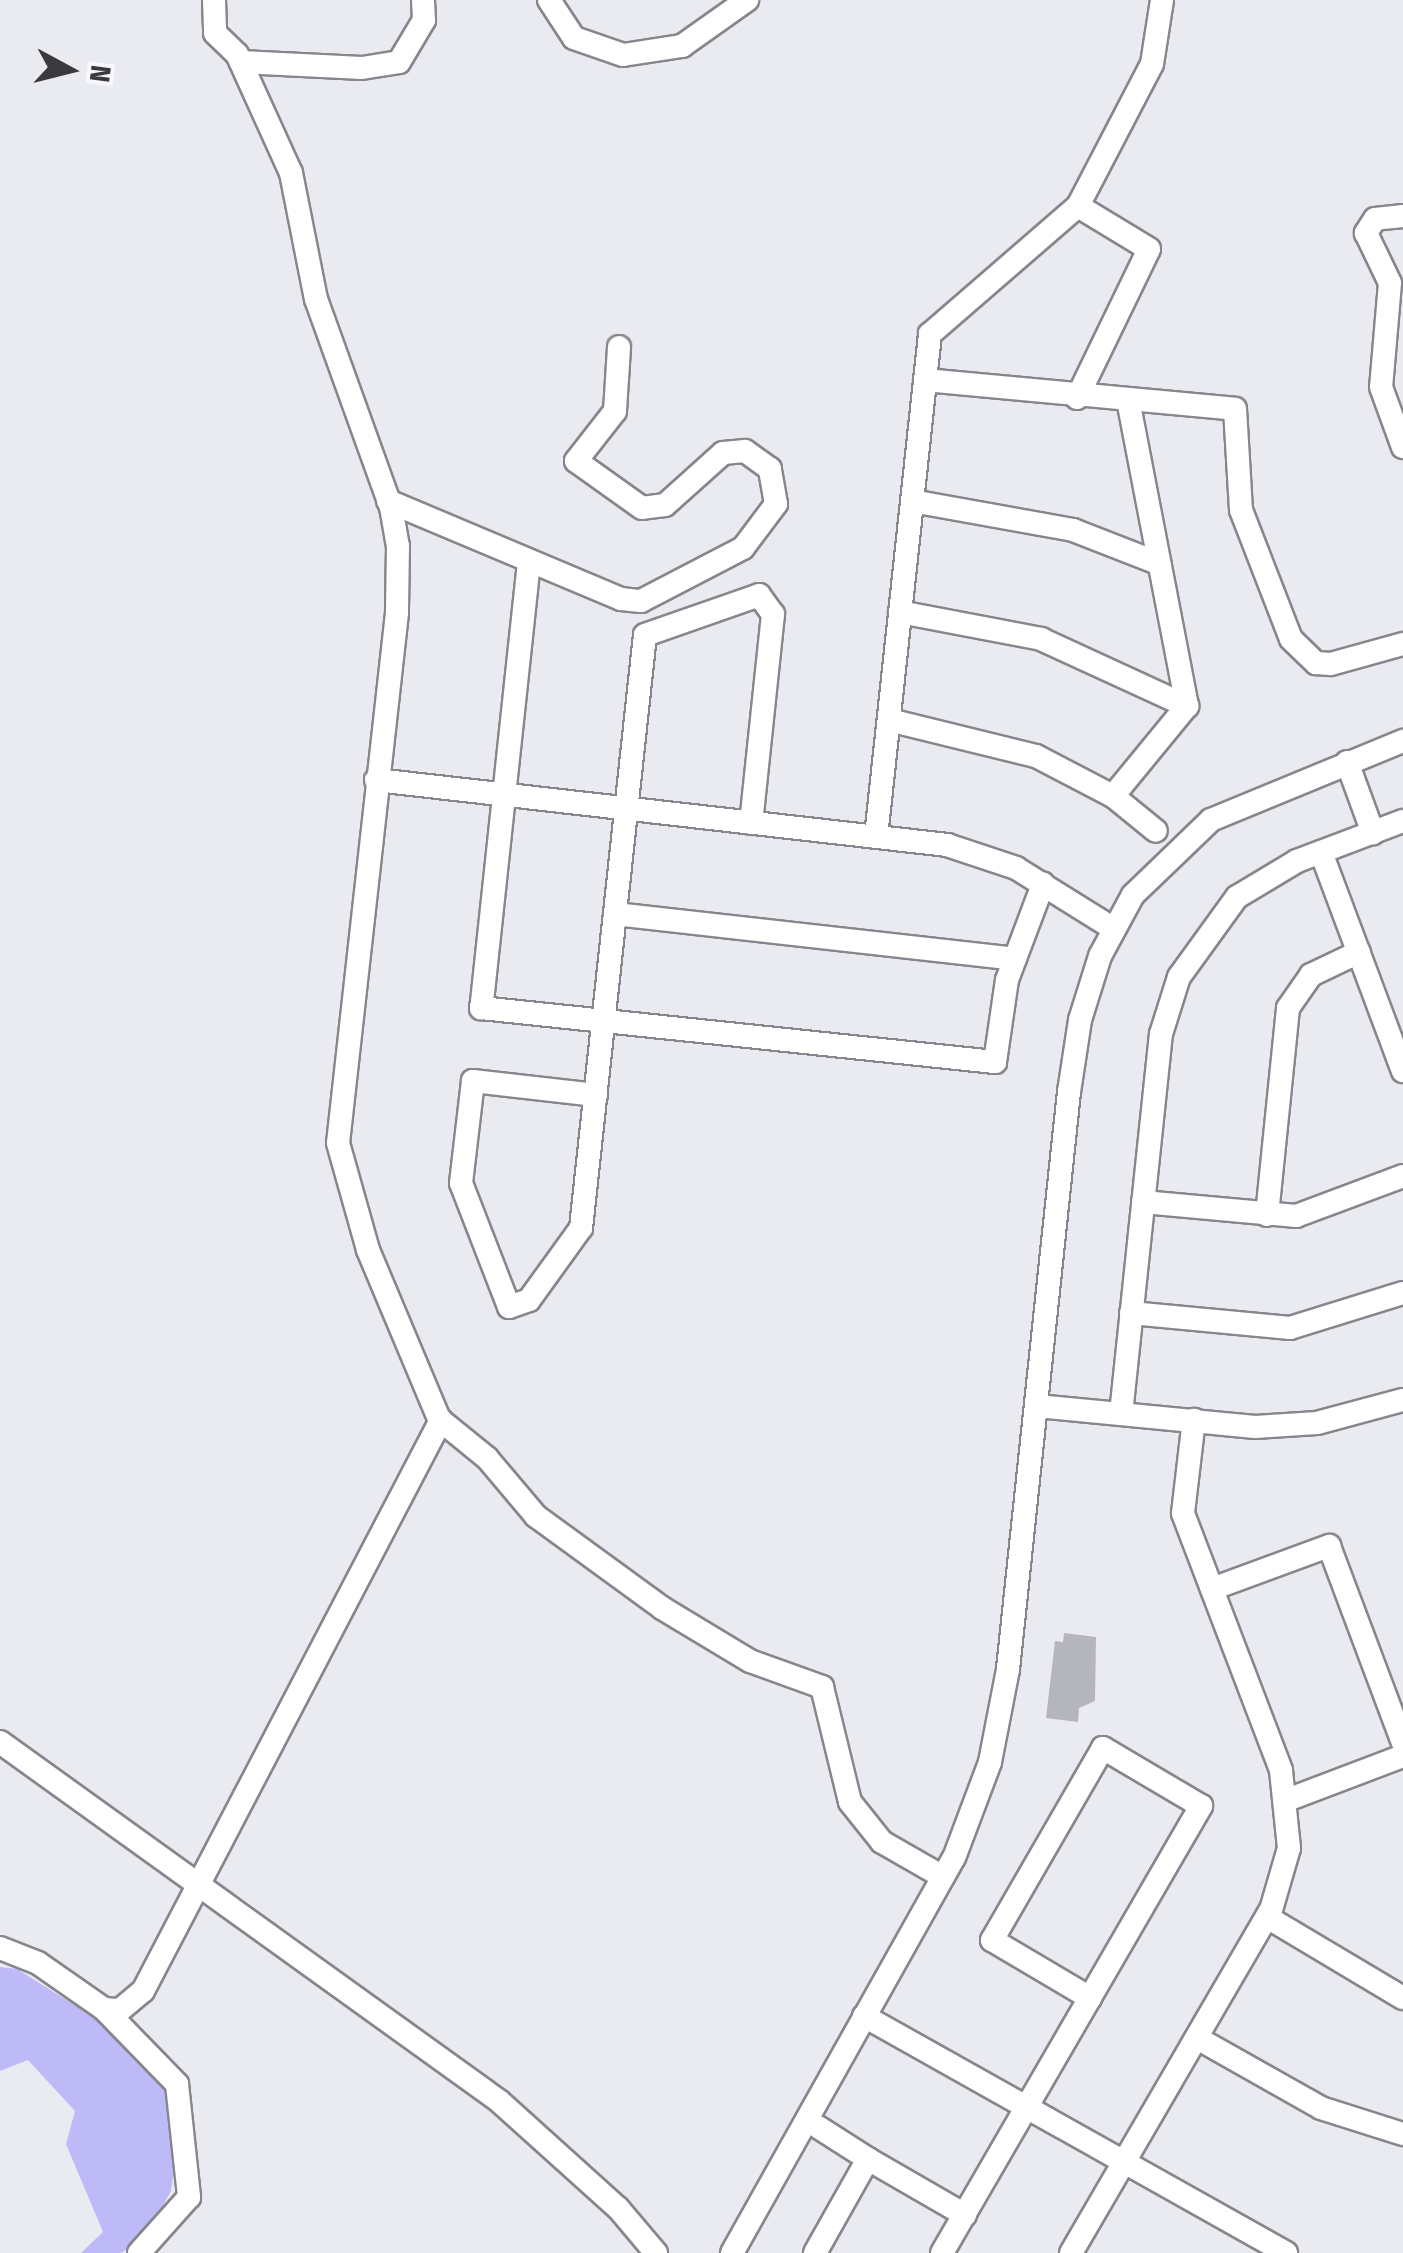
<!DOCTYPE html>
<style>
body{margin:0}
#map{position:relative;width:1403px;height:2253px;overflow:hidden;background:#eaeaf1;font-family:"Fira Sans Condensed",sans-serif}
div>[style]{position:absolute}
.green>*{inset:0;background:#bebaf7}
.building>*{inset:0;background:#b5b5bc}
.roads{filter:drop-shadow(2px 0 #86868c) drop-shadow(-2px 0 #86868c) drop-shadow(0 2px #86868c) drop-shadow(0 -2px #86868c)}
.minor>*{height:22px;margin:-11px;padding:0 11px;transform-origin:11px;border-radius:11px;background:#fff}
span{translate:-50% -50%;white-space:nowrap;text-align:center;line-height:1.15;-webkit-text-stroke:10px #f7f7fe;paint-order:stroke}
.north{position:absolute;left:20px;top:20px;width:100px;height:100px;-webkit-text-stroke:8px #f7f7fe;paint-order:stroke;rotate:97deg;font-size:28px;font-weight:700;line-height:40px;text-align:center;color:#3a3a3c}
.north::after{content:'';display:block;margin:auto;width:35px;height:45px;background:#3a3a3c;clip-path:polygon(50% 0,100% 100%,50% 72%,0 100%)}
</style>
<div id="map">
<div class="green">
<i style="clip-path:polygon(0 1967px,17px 1969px,108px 2026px,165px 2080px,179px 2136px,171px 2191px,146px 2237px,121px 2253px,81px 2253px,103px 2232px,66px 2144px,75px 2111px,28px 2060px,0 2071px)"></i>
</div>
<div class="building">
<i style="clip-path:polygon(1064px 1633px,1096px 1637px,1095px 1701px,1079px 1708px,1078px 1722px,1046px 1718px,1055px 1641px,1063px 1642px)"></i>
</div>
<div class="roads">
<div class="minor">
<i style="left:214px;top:0;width:33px;rotate:88deg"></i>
<i style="left:215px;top:33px;width:30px;rotate:44deg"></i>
<i style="left:237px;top:54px;width:131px;rotate:65.6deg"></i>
<i style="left:291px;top:173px;width:128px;rotate:78.8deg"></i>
<i style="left:316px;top:299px;width:221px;rotate:70.2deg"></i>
<i style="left:391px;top:507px;width:40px;rotate:80deg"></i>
<i style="left:398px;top:546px;width:67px;rotate:90.9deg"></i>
<i style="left:397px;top:613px;width:533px;rotate:96.35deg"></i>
<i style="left:338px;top:1143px;width:111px;rotate:74.3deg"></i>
<i style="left:368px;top:1250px;width:183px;rotate:67.2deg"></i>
<i style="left:439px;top:1419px;width:62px;rotate:39.1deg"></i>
<i style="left:487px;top:1458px;width:76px;rotate:49.8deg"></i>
<i style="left:536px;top:1516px;width:156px;rotate:36.1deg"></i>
<i style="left:662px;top:1608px;width:103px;rotate:31.1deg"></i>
<i style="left:750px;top:1661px;width:77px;rotate:19.9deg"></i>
<i style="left:822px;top:1687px;width:118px;rotate:76.3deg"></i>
<i style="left:850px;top:1802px;width:51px;rotate:51.3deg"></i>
<i style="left:882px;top:1842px;width:70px;rotate:29.8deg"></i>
<i style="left:549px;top:0;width:45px;rotate:56.7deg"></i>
<i style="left:574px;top:38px;width:52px;rotate:19.1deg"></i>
<i style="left:623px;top:55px;width:60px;rotate:-8.7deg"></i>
<i style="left:682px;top:46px;width:80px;rotate:-35.3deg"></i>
<i style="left:241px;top:62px;width:121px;rotate:2.8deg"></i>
<i style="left:362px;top:68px;width:37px;rotate:-9deg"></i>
<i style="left:399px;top:62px;width:49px;rotate:-59.2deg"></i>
<i style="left:424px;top:20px;width:20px;rotate:-93deg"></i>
<i style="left:1403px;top:216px;width:28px;rotate:174deg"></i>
<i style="left:1375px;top:219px;width:17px;rotate:123deg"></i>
<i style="left:1366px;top:233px;width:55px;rotate:64.4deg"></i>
<i style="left:1390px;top:283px;width:104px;rotate:94.9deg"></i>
<i style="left:1381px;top:387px;width:64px;rotate:69.9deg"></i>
<i style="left:925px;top:380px;width:311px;rotate:5.3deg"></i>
<i style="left:1235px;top:409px;width:101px;rotate:86.6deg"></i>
<i style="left:1241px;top:510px;width:138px;rotate:68.8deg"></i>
<i style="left:1291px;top:639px;width:35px;rotate:44deg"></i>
<i style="left:1316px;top:663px;width:15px;rotate:4deg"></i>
<i style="left:1331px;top:664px;width:75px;rotate:-15.5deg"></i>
<i style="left:1077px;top:398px;width:165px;rotate:-64.2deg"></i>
<i style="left:1149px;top:249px;width:83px;rotate:-148.8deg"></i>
<i style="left:388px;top:501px;width:253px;rotate:22.8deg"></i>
<i style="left:621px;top:599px;width:20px;rotate:6deg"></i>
<i style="left:641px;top:601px;width:115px;rotate:-27.5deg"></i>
<i style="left:743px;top:548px;width:55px;rotate:-53.1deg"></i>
<i style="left:776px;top:504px;width:36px;rotate:-100deg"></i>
<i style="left:770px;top:469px;width:31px;rotate:-144deg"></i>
<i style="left:745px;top:451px;width:22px;rotate:175deg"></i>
<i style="left:723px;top:453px;width:78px;rotate:138.1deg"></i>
<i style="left:665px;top:505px;width:23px;rotate:173deg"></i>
<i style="left:642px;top:508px;width:81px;rotate:-144.5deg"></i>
<i style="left:576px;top:461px;width:63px;rotate:-52deg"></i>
<i style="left:615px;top:411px;width:64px;rotate:-86.4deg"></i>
<i style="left:912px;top:501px;width:164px;rotate:10.2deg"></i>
<i style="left:1073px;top:530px;width:93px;rotate:21.3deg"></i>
<i style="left:529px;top:562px;width:449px;rotate:96.1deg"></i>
<i style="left:481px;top:1008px;width:517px;rotate:6deg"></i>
<i style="left:995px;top:1062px;width:83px;rotate:-81.7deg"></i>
<i style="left:1007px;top:980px;width:103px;rotate:-69.4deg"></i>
<i style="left:900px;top:612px;width:144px;rotate:10.8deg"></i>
<i style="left:1041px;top:639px;width:161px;rotate:24.7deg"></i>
<i style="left:889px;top:720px;width:151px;rotate:13.8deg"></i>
<i style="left:1036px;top:756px;width:87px;rotate:27.5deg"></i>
<i style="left:1113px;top:796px;width:55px;rotate:39.1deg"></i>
<i style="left:1347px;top:762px;width:76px;rotate:69.9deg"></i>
<i style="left:376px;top:780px;width:575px;rotate:6.49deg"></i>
<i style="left:947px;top:845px;width:73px;rotate:18.4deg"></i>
<i style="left:1016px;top:868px;width:115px;rotate:31.9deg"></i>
<i style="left:1113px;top:796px;width:117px;rotate:-50.6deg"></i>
<i style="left:1187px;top:706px;width:308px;rotate:-100.9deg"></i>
<i style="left:876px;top:837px;width:506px;rotate:-83.87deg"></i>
<i style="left:930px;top:334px;width:196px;rotate:-40.9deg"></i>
<i style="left:1078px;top:206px;width:160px;rotate:-62.5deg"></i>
<i style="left:1152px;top:64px;width:65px;rotate:-81.1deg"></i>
<i style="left:1321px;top:852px;width:234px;rotate:69.5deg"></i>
<i style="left:615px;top:914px;width:402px;rotate:6.4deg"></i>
<i style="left:596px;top:1095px;width:124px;rotate:-173.5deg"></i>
<i style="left:473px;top:1081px;width:103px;rotate:96.7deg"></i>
<i style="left:461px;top:1183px;width:133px;rotate:68.8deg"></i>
<i style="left:509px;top:1307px;width:21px;rotate:-19deg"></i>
<i style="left:529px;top:1300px;width:89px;rotate:-54.2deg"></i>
<i style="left:581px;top:1228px;width:596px;rotate:-83.84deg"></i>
<i style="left:645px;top:635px;width:121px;rotate:-19.3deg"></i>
<i style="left:759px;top:595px;width:24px;rotate:54deg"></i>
<i style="left:773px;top:614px;width:210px;rotate:96deg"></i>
<i style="left:1143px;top:1202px;width:154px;rotate:5.2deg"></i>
<i style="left:1296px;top:1216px;width:114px;rotate:-20.5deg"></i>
<i style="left:1267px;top:1215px;width:208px;rotate:-84.2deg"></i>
<i style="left:1288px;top:1008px;width:40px;rotate:-55.1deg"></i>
<i style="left:1311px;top:975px;width:53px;rotate:-25.6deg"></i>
<i style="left:1131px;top:1313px;width:160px;rotate:5.4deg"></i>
<i style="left:1290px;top:1328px;width:118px;rotate:-17.2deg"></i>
<i style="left:1037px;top:1406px;width:219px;rotate:5.5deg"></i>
<i style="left:1255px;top:1427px;width:62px;rotate:-3.7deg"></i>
<i style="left:1317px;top:1423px;width:89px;rotate:-15deg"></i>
<i style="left:1121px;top:1414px;width:382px;rotate:-84deg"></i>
<i style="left:1161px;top:1034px;width:60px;rotate:-72.5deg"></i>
<i style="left:1179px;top:977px;width:99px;rotate:-54.1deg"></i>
<i style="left:1237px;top:897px;width:70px;rotate:-31deg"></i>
<i style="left:1297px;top:861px;width:113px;rotate:-20.7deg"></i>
<i style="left:1212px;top:1589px;width:125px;rotate:-20.2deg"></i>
<i style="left:1329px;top:1546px;width:210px;rotate:69.4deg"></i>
<i style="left:0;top:1742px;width:615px;rotate:35.73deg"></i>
<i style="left:499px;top:2101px;width:160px;rotate:42deg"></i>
<i style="left:618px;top:2208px;width:59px;rotate:49.8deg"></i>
<i style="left:1287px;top:1800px;width:124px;rotate:-20.8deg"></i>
<i style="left:1267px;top:1917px;width:158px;rotate:30.8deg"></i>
<i style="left:0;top:1948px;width:41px;rotate:21.5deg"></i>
<i style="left:38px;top:1963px;width:80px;rotate:34.9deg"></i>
<i style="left:104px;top:2009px;width:16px;rotate:4deg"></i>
<i style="left:120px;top:2010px;width:30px;rotate:-40deg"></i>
<i style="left:143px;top:1991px;width:644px;rotate:-62.44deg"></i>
<i style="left:104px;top:2009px;width:105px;rotate:45.8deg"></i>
<i style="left:177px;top:2084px;width:114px;rotate:83.9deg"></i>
<i style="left:189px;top:2197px;width:75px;rotate:131.8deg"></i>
<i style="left:864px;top:2016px;width:484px;rotate:29.3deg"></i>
<i style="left:1197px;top:2038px;width:142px;rotate:29.4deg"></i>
<i style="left:1321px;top:2108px;width:86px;rotate:17.6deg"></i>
<i style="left:818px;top:2127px;width:59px;rotate:32.6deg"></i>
<i style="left:732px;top:2253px;width:453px;rotate:-60.7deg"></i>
<i style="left:954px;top:1858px;width:103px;rotate:-69.4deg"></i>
<i style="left:990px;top:1762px;width:95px;rotate:-79deg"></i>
<i style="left:1008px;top:1669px;width:580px;rotate:-83.97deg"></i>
<i style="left:1069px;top:1092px;width:73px;rotate:-81.3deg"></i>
<i style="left:1080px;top:1020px;width:67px;rotate:-72.6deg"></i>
<i style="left:1100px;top:956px;width:69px;rotate:-61.6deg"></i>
<i style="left:1133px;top:895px;width:108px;rotate:-43.9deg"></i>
<i style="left:1211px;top:820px;width:208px;rotate:-22.4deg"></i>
<i style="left:815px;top:2253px;width:108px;rotate:-60.6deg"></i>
<i style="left:868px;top:2159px;width:112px;rotate:30deg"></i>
<i style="left:942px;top:2253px;width:517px;rotate:-59.91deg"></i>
<i style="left:1201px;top:1806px;width:114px;rotate:-149.4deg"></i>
<i style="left:1103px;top:1748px;width:222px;rotate:120deg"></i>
<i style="left:992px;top:1940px;width:114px;rotate:30.6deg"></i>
<i style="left:1071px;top:2253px;width:397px;rotate:-59.8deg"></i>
<i style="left:1271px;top:1910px;width:65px;rotate:-73.8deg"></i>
<i style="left:1289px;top:1848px;width:78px;rotate:-95.9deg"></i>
<i style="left:1281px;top:1770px;width:275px;rotate:-110.9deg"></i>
<i style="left:1183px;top:1513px;width:94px;rotate:-83.3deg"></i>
</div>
</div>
<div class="north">N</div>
</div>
